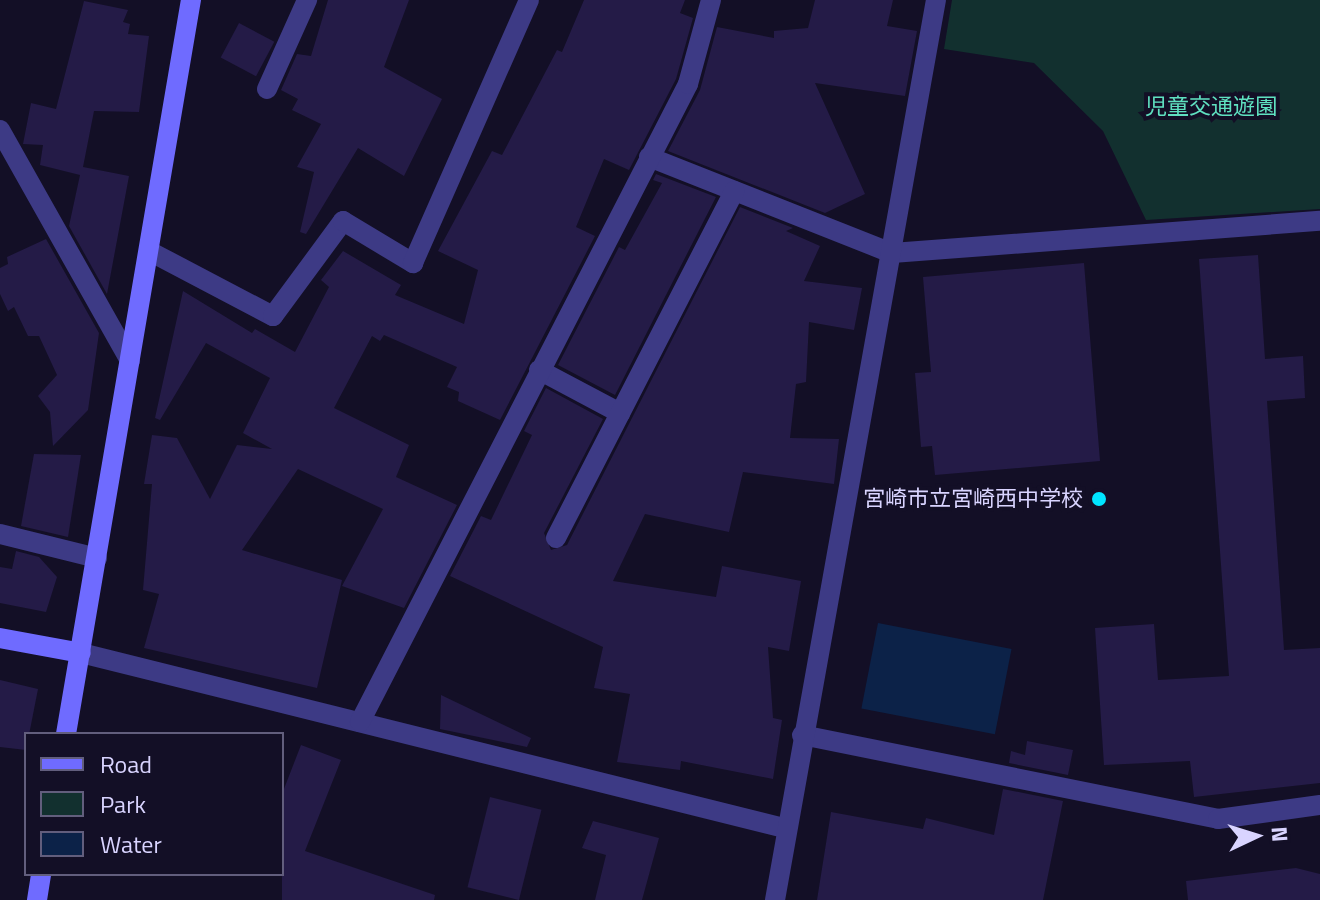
<!DOCTYPE html>
<meta charset="utf-8">
<style>
body{margin:0}
#map{position:relative;width:1320px;height:900px;overflow:hidden;background:#130f26;font-family:"Titillium Web","Noto Sans JP",sans-serif}
div>[style]{position:absolute}
.green>*{inset:0;background:#12302f}
.water>*{inset:0;background:#0c2248;transform-origin:0 0}
.building>*{inset:0;background:#241b47;transform-origin:0 0}
.street>*{height:20px;margin:-10px;padding:0 10px;transform-origin:10px;border-radius:10px;background:#3d3a85}
.secondary>*{height:20px;margin:-10px;padding:0 10px;transform-origin:10px;border-radius:10px;background:#6f6bff}
.dots>*{width:22px;height:22px;translate:-50% -50%;box-sizing:border-box;border:4px solid #130f26;border-radius:50%}
span{translate:-50% -50%;white-space:nowrap;text-align:center;line-height:1.15;-webkit-text-stroke:8px #130f26;paint-order:stroke}
.park-label{font-size:22px;color:#5fe0c0}
.poi-label{font-size:22px;color:#d9d4ff}
.right{translate:-100% -50%;text-align:right}
.legend{position:absolute;left:24px;top:732px;width:260px;height:144px;box-sizing:border-box;background:#130f26;border:2px solid #625e7d;margin:0;padding:10px 14px;list-style:none;font-size:24px;color:#d9d4ff}
.legend li{display:flex;align-items:center;gap:16px;height:40px}
.legend b{width:40px;border:2px solid #625e7d}
.north{position:absolute;left:1216px;top:796px;width:80px;height:80px;-webkit-text-stroke:6px #130f26;paint-order:stroke;rotate:86deg;font-size:22px;font-weight:700;line-height:32px;text-align:center;color:#d9d4ff}
.north::after{content:'';display:block;margin:auto;width:28px;height:36px;background:#d9d4ff;clip-path:polygon(50% 0,100% 100%,50% 72%,0 100%)}
</style>
<div id="map">
<div class="green">
<i style="clip-path:polygon(952px 0,1320px 0,1320px 209px,1146px 220px,1103px 131px,1034px 63px,944px 49px)"></i>
</div>
<div class="water">
<i style="left:878px;top:623px;width:136px;height:87px;rotate:11deg"></i>
</div>
<div class="building">
<i style="clip-path:polygon(328px 0,409px 0,384px 67px,442px 99px,404px 176px,358px 148px,306px 234px,300px 232px,314px 172px,297px 167px,321px 124px,292px 110px,298px 99px,281px 90px,297px 54px,311px 56px)"></i>
<i style="clip-path:polygon(584px 0,685px 0,680px 13px,693px 18px,676px 79px,629px 170px,604px 159px,576px 227px,595px 236px,500px 420px,458px 401px,459px 392px,447px 387px,457px 367px,384px 335px,380px 341px,372px 336px,334px 408px,409px 445px,396px 477px,457px 505px,404px 608px,342px 586px,383px 509px,298px 469px,242px 550px,342px 580px,317px 688px,144px 648px,159px 594px,143px 590px,152px 484px,144px 484px,152px 435px,177px 438px,210px 499px,237px 445px,272px 449px,243px 433px,270px 378px,206px 343px,160px 420px,155px 418px,183px 291px,252px 333px,255px 329px,295px 352px,329px 287px,321px 280px,343px 251px,401px 285px,395px 295px,464px 324px,478px 270px,438px 251px,492px 151px,502px 155px,557px 50px,562px 52px)"></i>
<i style="clip-path:polygon(815px 0,893px 0,887px 26px,917px 31px,905px 96px,815px 83px,865px 194px,825px 213px,668px 151px,700px 90px,717px 27px,774px 38px,774px 31px,808px 28px)"></i>
<i style="clip-path:polygon(84px 1px,128px 10px,123px 22px,130px 24px,128px 34px,149px 36px,139px 112px,94px 111px,83px 167px,129px 176px,107px 294px,69px 226px,80px 175px,40px 165px,43px 145px,23px 144px,31px 103px,56px 109px)"></i>
<i style="left:239px;top:23px;width:40px;height:39px;rotate:28deg"></i>
<i style="clip-path:polygon(656px 174px,716px 197px,615px 395px,558px 365px,619px 247px,625px 250px,662px 183px,653px 180px)"></i>
<i style="clip-path:polygon(740px 207px,793px 228px,786px 231px,820px 246px,804px 281px,862px 288px,854px 330px,809px 322px,806px 382px,796px 384px,790px 438px,839px 439px,834px 484px,743px 472px,729px 532px,645px 514px,613px 581px,716px 597px,722px 566px,801px 581px,789px 651px,768px 647px,773px 718px,782px 720px,773px 779px,681px 761px,680px 770px,617px 762px,630px 694px,594px 688px,603px 647px,450px 576px,481px 516px,491px 520px,532px 435px,524px 431px,546px 388px,603px 419px,544px 533px,551px 550px,567px 545px)"></i>
<i style="clip-path:polygon(46px 239px,99px 333px,88px 410px,53px 446px,50px 412px,38px 396px,57px 375px,39px 336px,28px 336px,14px 307px,8px 311px,0 294px,0 268px,8px 264px,7px 257px)"></i>
<i style="clip-path:polygon(1258px 255px,1265px 359px,1303px 356px,1305px 398px,1267px 401px,1284px 650px,1320px 648px,1320px 783px,1194px 797px,1190px 761px,1104px 765px,1095px 628px,1154px 624px,1158px 680px,1229px 676px,1199px 259px)"></i>
<i style="clip-path:polygon(1084px 263px,1100px 461px,935px 475px,932px 446px,921px 447px,915px 373px,931px 372px,923px 277px)"></i>
<i style="clip-path:polygon(34px 454px,81px 455px,68px 537px,21px 526px)"></i>
<i style="clip-path:polygon(16px 551px,39px 557px,57px 577px,46px 612px,0 603px,0 567px,12px 569px)"></i>
<i style="clip-path:polygon(0 680px,38px 689px,26px 750px,0 747px)"></i>
<i style="clip-path:polygon(441px 695px,531px 738px,527px 747px,440px 729px)"></i>
<i style="clip-path:polygon(1027px 741px,1073px 750px,1068px 775px,1009px 763px,1011px 751px,1025px 755px)"></i>
<i style="clip-path:polygon(301px 745px,341px 760px,305px 851px,435px 895px,434px 900px,282px 900px,282px 794px)"></i>
<i style="clip-path:polygon(1003px 789px,1063px 801px,1043px 900px,817px 900px,831px 812px,923px 829px,926px 818px,994px 835px)"></i>
<i style="left:490px;top:797px;width:53px;height:93px;rotate:14deg"></i>
<i style="clip-path:polygon(593px 821px,659px 838px,642px 900px,595px 900px,606px 855px,582px 848px)"></i>
<i style="clip-path:polygon(1296px 868px,1320px 874px,1320px 900px,1188px 900px,1186px 881px)"></i>
</div>
<div class="street">
<i style="left:267px;top:89px;width:98px;rotate:-65.8deg"></i>
<i style="left:0;top:130px;width:265px;rotate:60.6deg"></i>
<i style="left:649px;top:157px;width:261px;rotate:21.6deg"></i>
<i style="left:892px;top:253px;width:429px;rotate:-4.3deg"></i>
<i style="left:149px;top:251px;width:140px;rotate:27.7deg"></i>
<i style="left:273px;top:316px;width:118px;rotate:-53.6deg"></i>
<i style="left:343px;top:221px;width:82px;rotate:31deg"></i>
<i style="left:413px;top:263px;width:287px;rotate:-66.2deg"></i>
<i style="left:539px;top:370px;width:92px;rotate:28deg"></i>
<i style="left:0;top:534px;width:100px;rotate:13.9deg"></i>
<i style="left:556px;top:538px;width:390px;rotate:-62.8deg"></i>
<i style="left:81px;top:653px;width:724px;rotate:13.98deg"></i>
<i style="left:360px;top:722px;width:717px;rotate:-62.79deg"></i>
<i style="left:688px;top:84px;width:87px;rotate:-74.7deg"></i>
<i style="left:802px;top:735px;width:424px;rotate:11.4deg"></i>
<i style="left:1218px;top:819px;width:103px;rotate:-7.8deg"></i>
<i style="left:775px;top:900px;width:914px;rotate:-79.86deg"></i>
</div>
<div class="secondary">
<i style="left:0;top:638px;width:82px;rotate:10.5deg"></i>
<i style="left:66px;top:734px;width:745px;rotate:-80.34deg"></i>
<i style="left:37px;top:900px;width:26px;rotate:-81deg"></i>
</div>
<div class="dots">
<i style="left:1099px;top:499px;background:#00e5ff"></i>
</div>
<div class="park-label">
<span style="left:1211px;top:107px">児童交通遊園</span>
</div>
<div class="poi-label">
<span class="right" style="left:1083px;top:499px">宮崎市立宮崎西中学校</span>
</div>
<ul class="legend">
<li><b style="height:10px;background:#6f6bff"></b>Road</li>
<li><b style="height:22px;background:#12302f"></b>Park</li>
<li><b style="height:22px;background:#0c2248"></b>Water</li>
</ul>
<div class="north">N</div>
</div>
